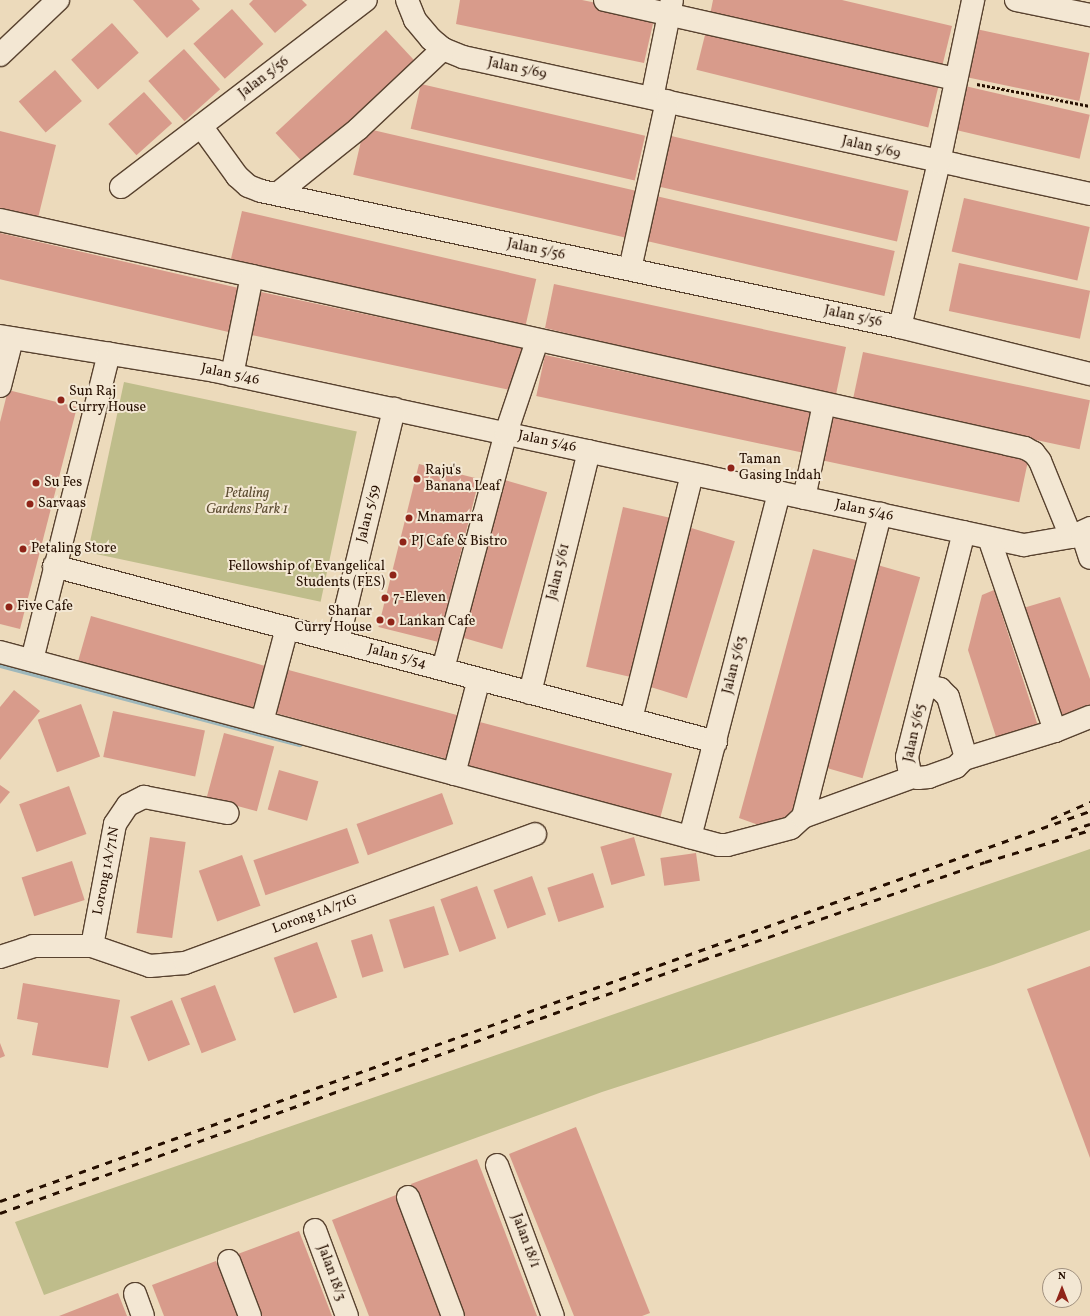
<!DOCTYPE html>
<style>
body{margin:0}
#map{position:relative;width:1090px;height:1316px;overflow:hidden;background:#ecdabb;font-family:Vollkorn,serif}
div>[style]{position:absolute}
.green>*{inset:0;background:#bfbd8b;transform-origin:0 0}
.stream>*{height:6px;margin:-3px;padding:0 3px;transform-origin:3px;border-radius:3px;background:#9eb8bc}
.building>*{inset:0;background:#d89b8b;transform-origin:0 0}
.path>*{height:2.5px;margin-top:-1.25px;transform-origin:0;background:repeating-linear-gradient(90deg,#260f00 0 3px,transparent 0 5px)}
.roads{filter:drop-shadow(1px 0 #58422f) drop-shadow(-1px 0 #58422f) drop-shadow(0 1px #58422f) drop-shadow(0 -1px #58422f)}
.minor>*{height:22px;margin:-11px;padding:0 11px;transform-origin:11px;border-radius:11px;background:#f3e7d3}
.rail>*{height:3px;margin-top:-1.5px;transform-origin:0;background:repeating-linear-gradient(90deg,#260f00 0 7px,transparent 0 14px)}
.dots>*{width:11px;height:11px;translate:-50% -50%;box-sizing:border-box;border:2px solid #f3e7d3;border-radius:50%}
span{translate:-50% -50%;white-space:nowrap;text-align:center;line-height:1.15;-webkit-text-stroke:4px #f3e7d3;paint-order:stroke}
.street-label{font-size:14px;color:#260f00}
.poi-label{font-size:14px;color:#260f00}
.left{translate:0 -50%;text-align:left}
.right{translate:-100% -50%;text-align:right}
.park-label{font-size:14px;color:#5c4c31;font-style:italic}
.north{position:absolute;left:1042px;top:1268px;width:40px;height:40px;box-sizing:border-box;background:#f3e7d3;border:1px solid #a1917f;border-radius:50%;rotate:0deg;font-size:11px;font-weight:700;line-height:16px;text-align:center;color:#260f00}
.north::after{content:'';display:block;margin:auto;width:14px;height:18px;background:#8f2418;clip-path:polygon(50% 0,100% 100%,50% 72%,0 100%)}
</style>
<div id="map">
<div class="green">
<i style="left:124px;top:382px;width:238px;height:174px;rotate:12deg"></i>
<i style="clip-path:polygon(1090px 849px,1090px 930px,993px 965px,602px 1092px,44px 1295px,15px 1222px)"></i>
</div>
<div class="stream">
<i style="left:0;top:665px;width:310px;rotate:14.8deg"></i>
</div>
<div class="building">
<i style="clip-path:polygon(133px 0,192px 0,200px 9px,167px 38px)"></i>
<i style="clip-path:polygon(253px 0,302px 0,307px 5px,275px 33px,249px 4px)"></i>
<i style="clip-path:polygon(460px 0,582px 0,655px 15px,644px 63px,456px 24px)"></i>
<i style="clip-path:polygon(713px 0,842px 0,952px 26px,941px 71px,710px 15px)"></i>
<i style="left:232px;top:9px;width:47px;height:52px;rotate:48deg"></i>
<i style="left:112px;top:23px;width:40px;height:55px;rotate:48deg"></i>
<i style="left:707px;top:27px;width:239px;height:44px;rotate:14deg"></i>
<i style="left:976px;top:29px;width:116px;height:49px;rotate:12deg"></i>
<i style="left:386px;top:30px;width:45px;height:151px;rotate:47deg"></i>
<i style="left:184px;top:49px;width:54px;height:48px;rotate:48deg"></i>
<i style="left:55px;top:70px;width:41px;height:48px;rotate:49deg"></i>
<i style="left:421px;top:84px;width:230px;height:46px;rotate:13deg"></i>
<i style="left:965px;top:86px;width:128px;height:45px;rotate:13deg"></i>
<i style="left:144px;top:92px;width:42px;height:48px;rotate:48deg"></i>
<i style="left:364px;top:128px;width:280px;height:48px;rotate:13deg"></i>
<i style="clip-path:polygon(0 131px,56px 145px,38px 218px,0 208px)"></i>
<i style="left:667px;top:135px;width:248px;height:52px;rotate:13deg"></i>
<i style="left:656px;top:196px;width:245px;height:46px;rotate:13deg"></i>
<i style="left:964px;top:198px;width:129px;height:55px;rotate:13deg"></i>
<i style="left:242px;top:211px;width:302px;height:51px;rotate:13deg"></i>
<i style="left:0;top:233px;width:246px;height:45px;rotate:13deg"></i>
<i style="left:959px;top:263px;width:134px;height:49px;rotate:12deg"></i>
<i style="clip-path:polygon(554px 284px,846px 347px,835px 399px,545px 328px)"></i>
<i style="left:261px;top:292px;width:274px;height:44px;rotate:12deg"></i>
<i style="left:863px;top:352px;width:232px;height:50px;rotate:12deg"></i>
<i style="left:545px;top:355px;width:274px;height:42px;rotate:12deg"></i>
<i style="clip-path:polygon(8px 390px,77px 407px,20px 629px,0 624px,0 422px)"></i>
<i style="left:830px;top:416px;width:203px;height:45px;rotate:12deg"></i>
<i style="left:419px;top:464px;width:62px;height:168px;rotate:14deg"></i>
<i style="left:501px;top:479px;width:48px;height:163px;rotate:16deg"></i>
<i style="left:623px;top:507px;width:48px;height:164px;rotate:13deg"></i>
<i style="left:688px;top:527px;width:49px;height:164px;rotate:17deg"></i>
<i style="clip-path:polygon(813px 549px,856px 560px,792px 821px,767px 828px,739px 818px)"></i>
<i style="left:874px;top:564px;width:48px;height:209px;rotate:16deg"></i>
<i style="clip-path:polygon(994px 590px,1038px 726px,998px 743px,968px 650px,982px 595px)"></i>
<i style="clip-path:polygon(1060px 597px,1090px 679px,1090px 709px,1060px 717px,1020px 609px)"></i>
<i style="left:91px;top:616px;width:181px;height:48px;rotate:16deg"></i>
<i style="left:281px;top:668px;width:183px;height:45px;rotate:15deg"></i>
<i style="clip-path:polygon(14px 690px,40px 711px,0 760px,0 707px)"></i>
<i style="left:81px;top:704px;width:56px;height:46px;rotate:70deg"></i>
<i style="left:113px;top:711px;width:94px;height:47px;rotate:12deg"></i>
<i style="left:476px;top:721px;width:203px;height:47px;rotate:15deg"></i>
<i style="left:224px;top:733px;width:52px;height:67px;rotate:15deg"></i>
<i style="left:279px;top:770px;width:41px;height:41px;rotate:16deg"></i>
<i style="clip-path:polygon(0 785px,10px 792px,0 804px)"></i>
<i style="left:69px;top:786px;width:51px;height:53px;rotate:70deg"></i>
<i style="left:442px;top:793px;width:33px;height:91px;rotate:70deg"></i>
<i style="left:347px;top:828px;width:37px;height:99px;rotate:71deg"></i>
<i style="left:150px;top:837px;width:36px;height:97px;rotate:8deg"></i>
<i style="left:634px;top:837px;width:40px;height:35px;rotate:74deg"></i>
<i style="left:696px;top:853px;width:28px;height:36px;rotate:82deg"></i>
<i style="left:242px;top:855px;width:54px;height:46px;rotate:70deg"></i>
<i style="left:72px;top:861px;width:41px;height:53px;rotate:72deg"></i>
<i style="left:593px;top:873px;width:36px;height:48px;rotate:72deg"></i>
<i style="left:532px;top:876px;width:41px;height:41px;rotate:70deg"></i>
<i style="left:477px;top:886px;width:56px;height:39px;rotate:70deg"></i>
<i style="left:434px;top:906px;width:51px;height:47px;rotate:73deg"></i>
<i style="left:372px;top:934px;width:39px;height:22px;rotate:73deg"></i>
<i style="left:317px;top:942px;width:59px;height:46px;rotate:70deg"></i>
<i style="clip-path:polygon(1090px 966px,1090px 1158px,1027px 989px)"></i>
<i style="clip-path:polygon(23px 983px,120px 1000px,108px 1068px,32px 1055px,38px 1023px,17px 1019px)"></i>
<i style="left:215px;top:985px;width:59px;height:37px;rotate:69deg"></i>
<i style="left:172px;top:1000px;width:48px;height:45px;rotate:68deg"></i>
<i style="clip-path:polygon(0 1043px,5px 1056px,0 1058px)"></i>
<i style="clip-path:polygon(576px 1127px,650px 1313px,642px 1316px,574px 1316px,509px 1154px)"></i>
<i style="clip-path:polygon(477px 1159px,537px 1316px,462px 1316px,411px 1184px)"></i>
<i style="clip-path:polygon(396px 1195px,443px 1316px,369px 1316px,332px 1220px)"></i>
<i style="clip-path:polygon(299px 1231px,332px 1316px,259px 1316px,235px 1255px)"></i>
<i style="clip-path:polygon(216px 1261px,238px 1316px,164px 1316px,152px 1285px)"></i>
<i style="clip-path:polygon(118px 1293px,127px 1316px,59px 1316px)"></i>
</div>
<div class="path">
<i style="left:977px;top:84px;width:115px;rotate:11deg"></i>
</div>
<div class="roads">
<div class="minor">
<i style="left:407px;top:0;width:22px;rotate:68deg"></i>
<i style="left:415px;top:20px;width:25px;rotate:50deg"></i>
<i style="left:431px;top:39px;width:16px;rotate:40deg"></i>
<i style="left:443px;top:49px;width:22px;rotate:22deg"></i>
<i style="left:463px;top:57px;width:642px;rotate:12.33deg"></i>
<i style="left:605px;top:0;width:359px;rotate:12.7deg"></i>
<i style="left:1016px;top:0;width:76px;rotate:11.5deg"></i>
<i style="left:0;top:55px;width:80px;rotate:-43.5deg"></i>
<i style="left:652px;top:98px;width:100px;rotate:-78.5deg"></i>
<i style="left:201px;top:126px;width:62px;rotate:54.2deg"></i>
<i style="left:237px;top:176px;width:15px;rotate:42deg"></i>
<i style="left:248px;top:186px;width:14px;rotate:21deg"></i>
<i style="left:261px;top:191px;width:653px;rotate:12.02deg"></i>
<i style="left:900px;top:327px;width:196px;rotate:13.9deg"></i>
<i style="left:121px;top:187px;width:308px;rotate:-37.4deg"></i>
<i style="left:277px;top:194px;width:104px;rotate:-38.7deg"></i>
<i style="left:358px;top:129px;width:117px;rotate:-43.3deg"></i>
<i style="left:0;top:220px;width:1050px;rotate:12.54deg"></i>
<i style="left:1025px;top:448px;width:10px;rotate:29deg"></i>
<i style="left:1034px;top:453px;width:10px;rotate:53deg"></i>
<i style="left:1040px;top:461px;width:82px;rotate:67.8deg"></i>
<i style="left:630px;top:269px;width:172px;rotate:-77.6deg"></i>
<i style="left:900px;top:327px;width:170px;rotate:-76.7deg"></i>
<i style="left:939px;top:162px;width:166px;rotate:-78.1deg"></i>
<i style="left:0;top:336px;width:218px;rotate:9.2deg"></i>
<i style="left:215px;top:371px;width:828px;rotate:12.14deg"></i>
<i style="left:1024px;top:545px;width:48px;rotate:-9.7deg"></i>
<i style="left:1071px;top:537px;width:21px;rotate:-25deg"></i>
<i style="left:232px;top:375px;width:101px;rotate:-78.6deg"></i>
<i style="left:0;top:386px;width:49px;rotate:-75.7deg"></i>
<i style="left:804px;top:498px;width:96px;rotate:-78deg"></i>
<i style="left:1082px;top:533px;width:26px;rotate:72deg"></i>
<i style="left:989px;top:538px;width:204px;rotate:71.1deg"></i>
<i style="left:54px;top:566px;width:685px;rotate:14.89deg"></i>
<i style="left:338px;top:641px;width:239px;rotate:-76.4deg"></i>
<i style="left:0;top:652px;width:744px;rotate:15.03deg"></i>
<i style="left:719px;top:845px;width:8px"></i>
<i style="left:727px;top:845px;width:66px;rotate:-14.9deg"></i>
<i style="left:791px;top:828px;width:16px;rotate:-43deg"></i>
<i style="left:803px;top:817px;width:313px;rotate:-75.7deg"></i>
<i style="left:32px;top:660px;width:316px;rotate:-75.9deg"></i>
<i style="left:443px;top:669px;width:244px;rotate:-75.1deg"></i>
<i style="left:506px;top:433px;width:97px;rotate:-71.4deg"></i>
<i style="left:926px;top:685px;width:15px;rotate:16deg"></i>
<i style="left:940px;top:689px;width:11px;rotate:45deg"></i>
<i style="left:948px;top:697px;width:59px;rotate:73.4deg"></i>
<i style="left:965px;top:754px;width:5px;rotate:101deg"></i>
<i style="left:964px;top:759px;width:11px;rotate:135deg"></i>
<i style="left:956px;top:767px;width:29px;rotate:160deg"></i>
<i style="left:929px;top:777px;width:11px;rotate:175deg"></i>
<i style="left:918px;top:778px;width:9px;rotate:-153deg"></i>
<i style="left:910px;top:774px;width:17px;rotate:-100deg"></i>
<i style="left:907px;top:757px;width:232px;rotate:-75.8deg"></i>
<i style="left:530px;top:693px;width:249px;rotate:-76.3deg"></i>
<i style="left:631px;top:719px;width:252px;rotate:-76deg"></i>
<i style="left:262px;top:722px;width:97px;rotate:-75.1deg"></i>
<i style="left:964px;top:759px;width:95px;rotate:-17.1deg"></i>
<i style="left:1055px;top:731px;width:38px;rotate:-22deg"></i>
<i style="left:454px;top:774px;width:98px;rotate:-75.3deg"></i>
<i style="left:803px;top:817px;width:117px;rotate:-20deg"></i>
<i style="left:690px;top:837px;width:356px;rotate:-75.5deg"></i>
<i style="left:92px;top:946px;width:124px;rotate:-79.3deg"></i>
<i style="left:115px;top:824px;width:23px;rotate:-56deg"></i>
<i style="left:128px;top:805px;width:18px;rotate:-27deg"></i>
<i style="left:144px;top:797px;width:85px;rotate:10.9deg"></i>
<i style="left:0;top:957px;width:35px;rotate:-18deg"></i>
<i style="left:33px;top:946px;width:59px"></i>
<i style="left:92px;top:946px;width:61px;rotate:19deg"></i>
<i style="left:150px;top:966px;width:35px;rotate:-5deg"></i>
<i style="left:185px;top:963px;width:373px;rotate:-20.2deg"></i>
<i style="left:497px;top:1165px;width:161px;rotate:69.7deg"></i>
<i style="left:408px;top:1197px;width:127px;rotate:69.3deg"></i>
<i style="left:315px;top:1230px;width:92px;rotate:69.6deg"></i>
<i style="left:229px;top:1261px;width:59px;rotate:69.1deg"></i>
<i style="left:135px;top:1294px;width:23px;rotate:70deg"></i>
</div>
</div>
<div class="rail">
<i style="left:1051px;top:819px;width:43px;rotate:-23.6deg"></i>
<i style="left:1071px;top:830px;width:20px;rotate:-18deg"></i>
<i style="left:0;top:1201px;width:1158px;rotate:-19.69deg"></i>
<i style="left:0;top:1213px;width:746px;rotate:-19.82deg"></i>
<i style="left:702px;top:960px;width:299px;rotate:-19.1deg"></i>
<i style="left:985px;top:862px;width:110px;rotate:-16.9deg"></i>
</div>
<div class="dots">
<i style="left:61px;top:400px;background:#8f2418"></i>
<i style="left:731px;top:468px;background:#8f2418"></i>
<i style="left:417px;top:479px;background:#8f2418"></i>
<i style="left:36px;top:483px;background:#8f2418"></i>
<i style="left:30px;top:504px;background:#8f2418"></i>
<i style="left:409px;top:518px;background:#8f2418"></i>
<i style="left:403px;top:542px;background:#8f2418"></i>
<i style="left:23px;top:549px;background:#8f2418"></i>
<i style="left:393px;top:575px;background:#8f2418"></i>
<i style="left:385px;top:598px;background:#8f2418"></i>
<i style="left:9px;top:607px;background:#8f2418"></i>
<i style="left:380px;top:620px;background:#8f2418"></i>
<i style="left:391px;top:622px;background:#8f2418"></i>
</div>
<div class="street-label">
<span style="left:517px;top:69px;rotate:12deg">Jalan 5/69</span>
<span style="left:264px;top:78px;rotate:-37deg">Jalan 5/56</span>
<span style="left:871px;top:148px;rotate:13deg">Jalan 5/69</span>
<span style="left:536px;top:250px;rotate:12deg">Jalan 5/56</span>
<span style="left:853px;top:317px;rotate:12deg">Jalan 5/56</span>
<span style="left:230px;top:375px;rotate:12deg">Jalan 5/46</span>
<span style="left:547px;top:442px;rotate:12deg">Jalan 5/46</span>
<span style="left:864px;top:511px;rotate:12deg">Jalan 5/46</span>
<span style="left:369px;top:514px;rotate:-76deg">Jalan 5/59</span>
<span style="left:559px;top:572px;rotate:-76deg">Jalan 5/61</span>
<span style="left:397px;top:657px;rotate:15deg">Jalan 5/54</span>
<span style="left:735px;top:665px;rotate:-76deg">Jalan 5/63</span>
<span style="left:915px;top:733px;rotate:-78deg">Jalan 5/65</span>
<span style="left:107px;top:871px;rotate:-79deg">Lorong 1A/71N</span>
<span style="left:315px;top:915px;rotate:-20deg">Lorong 1A/71G</span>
<span style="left:525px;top:1241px;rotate:70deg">Jalan 18/1</span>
<span style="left:331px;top:1273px;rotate:70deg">Jalan 18/3</span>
</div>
<div class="poi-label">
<span class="left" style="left:69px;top:400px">Sun Raj<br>Curry House</span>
<span class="left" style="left:739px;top:468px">Taman<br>Gasing Indah</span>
<span class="left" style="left:425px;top:479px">Raju's<br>Banana Leaf</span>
<span class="left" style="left:44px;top:483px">Su Fes</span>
<span class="left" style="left:38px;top:504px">Sarvaas</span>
<span class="left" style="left:417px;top:518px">Mnamarra</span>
<span class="left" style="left:411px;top:542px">PJ Cafe &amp; Bistro</span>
<span class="left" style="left:31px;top:549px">Petaling Store</span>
<span class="right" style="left:385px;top:575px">Fellowship of Evangelical<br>Students (FES)</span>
<span class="left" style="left:393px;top:598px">7-Eleven</span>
<span class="left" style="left:17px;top:607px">Five Cafe</span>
<span class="right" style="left:372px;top:620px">Shanar<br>Curry House</span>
<span class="left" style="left:399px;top:622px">Lankan Cafe</span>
</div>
<div class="park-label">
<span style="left:247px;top:502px">Petaling<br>Gardens Park 1</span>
</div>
<div class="north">N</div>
</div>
